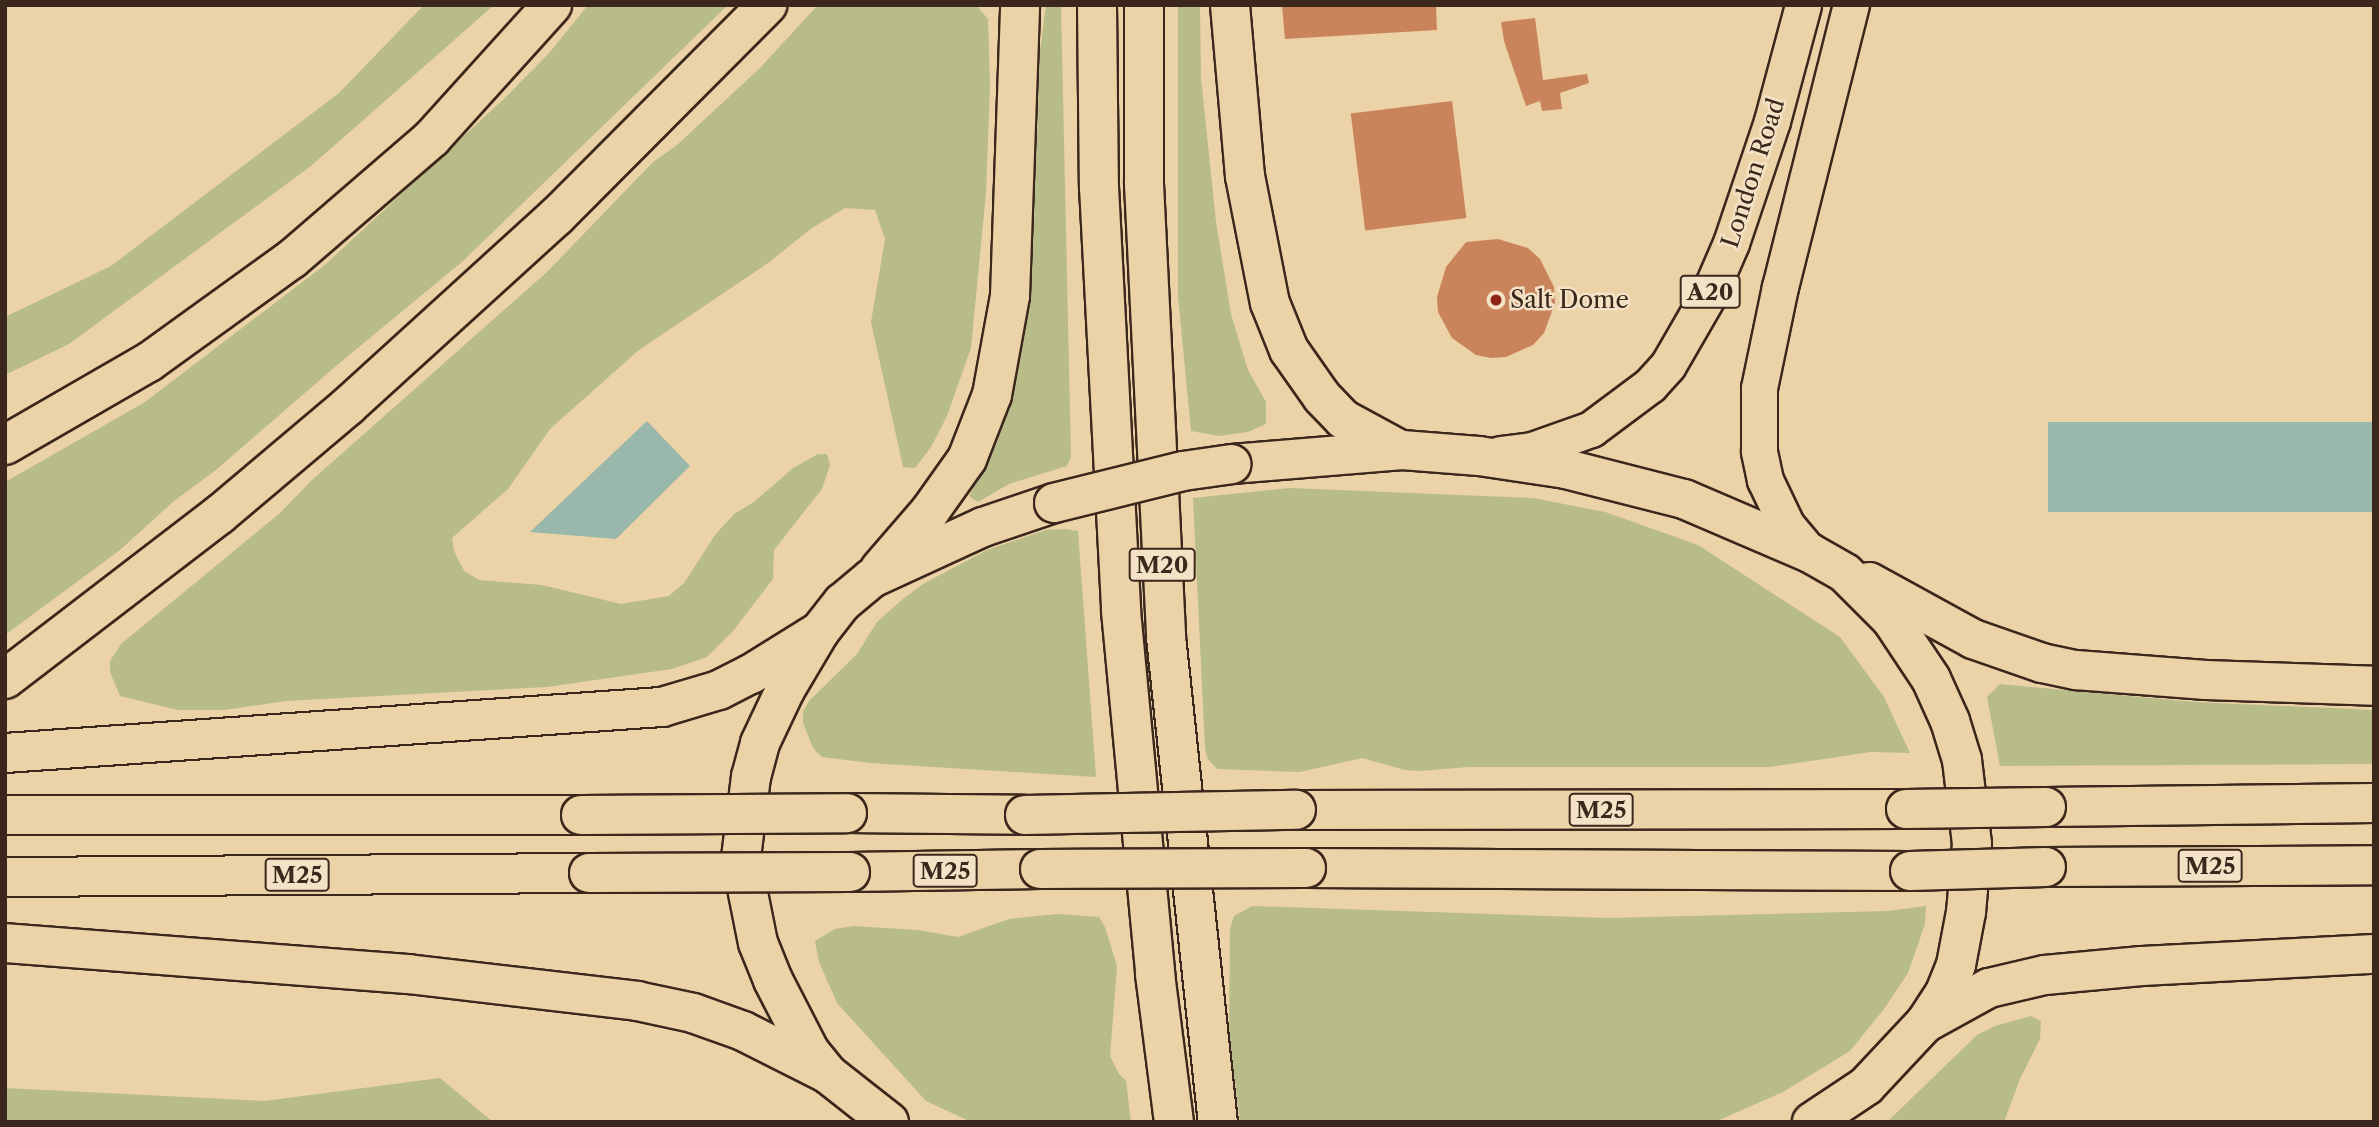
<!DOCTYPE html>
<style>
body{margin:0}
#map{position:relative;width:2379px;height:1127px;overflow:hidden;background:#ecd2a7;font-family:"Libre Caslon Text",serif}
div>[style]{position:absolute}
.green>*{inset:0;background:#b7bc88}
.water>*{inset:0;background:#99b7ab;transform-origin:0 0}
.building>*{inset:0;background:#ca845c;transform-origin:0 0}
.roads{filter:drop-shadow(2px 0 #3b271b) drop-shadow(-2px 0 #3b271b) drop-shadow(0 2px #3b271b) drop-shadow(0 -2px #3b271b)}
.primary>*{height:35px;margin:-17.5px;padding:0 17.5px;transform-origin:17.5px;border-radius:17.5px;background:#ecd2a7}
.highway>*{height:38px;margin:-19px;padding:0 19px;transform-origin:19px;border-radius:19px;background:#ecd2a7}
.bridges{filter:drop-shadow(2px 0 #3b271b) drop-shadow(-2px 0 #3b271b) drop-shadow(0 2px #3b271b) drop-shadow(0 -2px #3b271b)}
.highway-bridge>*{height:38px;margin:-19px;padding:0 19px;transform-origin:19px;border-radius:19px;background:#ecd2a7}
.dots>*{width:19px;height:19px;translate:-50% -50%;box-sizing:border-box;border:4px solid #f3e2c6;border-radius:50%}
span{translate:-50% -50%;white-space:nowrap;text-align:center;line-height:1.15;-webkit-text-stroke:5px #f3e2c6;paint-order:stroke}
.shield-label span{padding:2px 5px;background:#f3e2c6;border:2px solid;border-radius:5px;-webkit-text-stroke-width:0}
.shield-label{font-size:23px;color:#3b271b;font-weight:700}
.street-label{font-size:24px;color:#3b271b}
.poi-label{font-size:24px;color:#3b271b}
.left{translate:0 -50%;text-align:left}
.frame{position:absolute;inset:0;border:7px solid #3b271b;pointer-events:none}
</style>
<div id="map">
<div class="green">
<i style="clip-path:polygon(424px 5px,494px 5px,311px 166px,69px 344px,5px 375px,5px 317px,111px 266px,339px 93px)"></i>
<i style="clip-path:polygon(588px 5px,728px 5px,463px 261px,336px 366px,216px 470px,174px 501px,120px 550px,5px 635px,5px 482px,145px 402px,326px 264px,508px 95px,550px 52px)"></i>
<i style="clip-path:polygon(818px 5px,976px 5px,988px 19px,990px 86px,986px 193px,971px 348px,947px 416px,931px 447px,915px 468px,903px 467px,871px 322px,885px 239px,875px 210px,845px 208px,812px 228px,768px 263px,639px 350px,550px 429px,508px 489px,452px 538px,454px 551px,464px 571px,479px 580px,542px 585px,621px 604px,669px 596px,684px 583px,715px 535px,734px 514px,754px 502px,793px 468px,818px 454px,827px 454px,830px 465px,822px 489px,774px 550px,773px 579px,733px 631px,707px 657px,672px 669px,547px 687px,285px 701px,225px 710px,178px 710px,120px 696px,110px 672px,110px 661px,121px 644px,280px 513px,313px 479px,547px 272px,653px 162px,677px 145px,760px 68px)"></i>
<i style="clip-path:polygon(1046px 5px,1061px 5px,1071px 457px,1067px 466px,1009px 484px,978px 502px,969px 496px,997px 443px,1020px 360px,1038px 118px,1039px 58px)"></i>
<i style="clip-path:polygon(1178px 5px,1200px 5px,1201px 78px,1216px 222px,1231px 314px,1248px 370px,1266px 402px,1266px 424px,1248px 432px,1219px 436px,1191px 431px,1178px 296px)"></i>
<i style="clip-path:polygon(1290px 488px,1533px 498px,1605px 512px,1698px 545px,1840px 637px,1884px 697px,1910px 753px,1871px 752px,1770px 767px,1469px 767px,1420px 771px,1405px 770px,1362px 758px,1300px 772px,1217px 769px,1207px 758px,1205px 748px,1193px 498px)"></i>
<i style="clip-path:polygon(1065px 529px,1078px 531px,1096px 777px,870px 763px,822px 757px,813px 748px,803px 723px,803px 712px,809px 701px,857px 654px,877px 622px,903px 599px,923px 584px,987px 550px,1046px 530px)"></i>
<i style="clip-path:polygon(2000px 684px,2194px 702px,2374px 710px,2374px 764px,2000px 766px,1987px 697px)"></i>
<i style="clip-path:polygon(1252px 906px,1608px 918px,1888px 911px,1926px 906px,1925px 924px,1908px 973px,1884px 1009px,1850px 1051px,1783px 1092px,1715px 1122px,1240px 1122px,1229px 1036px,1230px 928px,1234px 916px)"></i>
<i style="clip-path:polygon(1057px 914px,1099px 917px,1105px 927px,1117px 966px,1110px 1056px,1119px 1074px,1126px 1081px,1131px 1122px,971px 1122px,926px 1101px,837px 1003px,819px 962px,815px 941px,835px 929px,853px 926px,918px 930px,958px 937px,1009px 919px)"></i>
<i style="clip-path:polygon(2031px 1016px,2041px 1021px,2040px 1039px,2020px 1079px,2004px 1122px,1887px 1122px,1977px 1035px,1995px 1026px)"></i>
<i style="clip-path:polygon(440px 1078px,493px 1122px,5px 1122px,5px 1088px,264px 1101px)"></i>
</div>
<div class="water">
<i style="clip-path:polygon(647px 421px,690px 466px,616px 539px,530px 532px)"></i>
<i style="left:2374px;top:422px;width:90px;height:326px;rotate:90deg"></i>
</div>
<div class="building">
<i style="clip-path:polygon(1282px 5px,1436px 5px,1437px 30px,1285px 39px)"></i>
<i style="clip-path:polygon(1535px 18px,1543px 80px,1587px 74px,1589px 83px,1560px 93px,1562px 109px,1542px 111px,1540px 101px,1526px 106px,1504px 41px,1501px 22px)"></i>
<i style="left:1452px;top:101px;width:118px;height:102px;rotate:83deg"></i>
<i style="clip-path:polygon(1498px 239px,1528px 248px,1540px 259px,1554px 287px,1555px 303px,1544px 333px,1533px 345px,1506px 357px,1491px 358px,1476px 355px,1452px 338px,1438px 312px,1437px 297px,1446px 267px,1466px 242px)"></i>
</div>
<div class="roads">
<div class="primary">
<i style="left:1500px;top:454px;width:32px;rotate:-7deg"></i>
<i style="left:1532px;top:450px;width:63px;rotate:-19.6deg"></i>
<i style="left:1591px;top:429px;width:74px;rotate:-36.7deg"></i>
<i style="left:1650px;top:385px;width:27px;rotate:-48deg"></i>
<i style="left:1668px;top:365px;width:82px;rotate:-60deg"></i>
<i style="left:1709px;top:294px;width:56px;rotate:-66.7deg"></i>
<i style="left:1731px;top:243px;width:129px;rotate:-71.4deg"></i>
<i style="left:1772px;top:121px;width:120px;rotate:-75deg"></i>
<i style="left:1810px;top:553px;width:38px;rotate:-130deg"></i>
<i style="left:1786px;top:524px;width:49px;rotate:-115.5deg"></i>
<i style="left:1765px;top:480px;width:30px;rotate:-102deg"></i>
<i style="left:1759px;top:451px;width:63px;rotate:-90deg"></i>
<i style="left:1759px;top:388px;width:103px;rotate:-78.3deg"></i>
<i style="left:1780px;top:287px;width:291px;rotate:-75.9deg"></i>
</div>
<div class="highway">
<i style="left:1097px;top:5px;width:182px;rotate:89.4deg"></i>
<i style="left:1099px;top:187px;width:425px;rotate:87deg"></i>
<i style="left:1121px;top:611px;width:365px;rotate:84.6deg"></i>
<i style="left:1155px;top:974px;width:149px;rotate:82.7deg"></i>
<i style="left:1144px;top:5px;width:179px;rotate:90deg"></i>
<i style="left:1144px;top:184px;width:454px;rotate:87.2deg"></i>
<i style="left:1166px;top:637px;width:488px;rotate:83.9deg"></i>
<i style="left:1230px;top:5px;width:172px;rotate:85deg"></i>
<i style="left:1245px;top:176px;width:129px;rotate:78.9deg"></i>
<i style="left:1270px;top:303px;width:51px;rotate:68deg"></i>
<i style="left:1289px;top:350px;width:57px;rotate:54.9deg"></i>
<i style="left:1322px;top:397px;width:30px;rotate:46deg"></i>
<i style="left:1343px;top:419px;width:65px;rotate:28.5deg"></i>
<i style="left:5px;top:445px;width:166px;rotate:-30deg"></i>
<i style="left:149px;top:362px;width:176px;rotate:-35.8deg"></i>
<i style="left:292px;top:259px;width:185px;rotate:-40.8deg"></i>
<i style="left:432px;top:138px;width:179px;rotate:-47.9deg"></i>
<i style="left:1232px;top:464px;width:171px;rotate:-4.7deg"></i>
<i style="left:1402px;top:450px;width:77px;rotate:4.5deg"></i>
<i style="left:1479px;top:456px;width:88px;rotate:8.5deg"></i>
<i style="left:1566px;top:469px;width:122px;rotate:14.3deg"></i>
<i style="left:1684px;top:499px;width:137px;rotate:23.2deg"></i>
<i style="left:1810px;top:553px;width:40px;rotate:29.7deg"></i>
<i style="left:1845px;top:573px;width:65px;rotate:45deg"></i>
<i style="left:1891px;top:619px;width:72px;rotate:56.3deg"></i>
<i style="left:1931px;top:679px;width:46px;rotate:65.7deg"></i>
<i style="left:1950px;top:721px;width:41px;rotate:72.9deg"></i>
<i style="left:1962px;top:760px;width:85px;rotate:83.2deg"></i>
<i style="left:1972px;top:844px;width:68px;rotate:95deg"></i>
<i style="left:1966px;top:912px;width:54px;rotate:100.7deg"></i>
<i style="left:1956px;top:965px;width:31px;rotate:112deg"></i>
<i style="left:1944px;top:994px;width:35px;rotate:123deg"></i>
<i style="left:1925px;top:1023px;width:86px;rotate:133.1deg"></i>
<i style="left:1866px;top:1086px;width:65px;rotate:146.3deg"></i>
<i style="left:880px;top:569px;width:77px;rotate:-49.2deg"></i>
<i style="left:930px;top:511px;width:64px;rotate:-54.6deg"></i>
<i style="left:967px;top:459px;width:69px;rotate:-68.7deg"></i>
<i style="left:992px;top:395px;width:101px;rotate:-79.7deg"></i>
<i style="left:1010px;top:296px;width:291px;rotate:-88deg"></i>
<i style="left:1869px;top:582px;width:119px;rotate:28.7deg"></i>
<i style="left:1973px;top:639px;width:73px;rotate:19.2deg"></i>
<i style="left:2042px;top:663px;width:35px;rotate:12deg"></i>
<i style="left:2076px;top:670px;width:130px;rotate:4.4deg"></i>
<i style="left:2206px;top:680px;width:168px;rotate:2deg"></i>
<i style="left:5px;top:679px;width:270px;rotate:-37.5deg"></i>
<i style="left:219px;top:515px;width:169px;rotate:-40.2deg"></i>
<i style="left:348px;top:406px;width:282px;rotate:-42.3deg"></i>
<i style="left:557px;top:216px;width:298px;rotate:-45.1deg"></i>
<i style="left:5px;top:753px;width:659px;rotate:-4.01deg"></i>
<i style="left:662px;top:707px;width:59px;rotate:-16.6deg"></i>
<i style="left:719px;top:690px;width:36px;rotate:-27deg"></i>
<i style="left:751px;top:674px;width:81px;rotate:-31.9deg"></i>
<i style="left:2046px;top:807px;width:328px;rotate:-0.7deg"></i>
<i style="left:1296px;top:810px;width:610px;rotate:-0.09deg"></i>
<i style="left:847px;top:813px;width:178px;rotate:0.6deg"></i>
<i style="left:5px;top:815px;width:576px"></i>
<i style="left:2046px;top:867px;width:328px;rotate:-0.3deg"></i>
<i style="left:1306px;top:868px;width:604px;rotate:0.28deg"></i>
<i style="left:850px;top:872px;width:190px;rotate:-0.9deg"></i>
<i style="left:5px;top:877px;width:584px;rotate:-0.39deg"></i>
<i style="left:5px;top:943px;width:404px;rotate:4.4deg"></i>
<i style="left:408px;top:974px;width:231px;rotate:6.7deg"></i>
<i style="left:637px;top:1001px;width:57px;rotate:12.1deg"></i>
<i style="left:693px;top:1013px;width:53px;rotate:19.8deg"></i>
<i style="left:743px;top:1031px;width:95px;rotate:26.8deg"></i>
<i style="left:1925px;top:1023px;width:73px;rotate:-28.7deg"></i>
<i style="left:1989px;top:988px;width:57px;rotate:-13.1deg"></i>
<i style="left:2045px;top:975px;width:97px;rotate:-5.3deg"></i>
<i style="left:2142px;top:966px;width:232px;rotate:-3deg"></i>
<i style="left:889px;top:1122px;width:78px;rotate:-141.8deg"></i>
<i style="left:828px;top:1074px;width:28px;rotate:-129deg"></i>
<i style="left:810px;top:1052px;width:81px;rotate:-117.2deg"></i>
<i style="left:773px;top:980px;width:40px;rotate:-112deg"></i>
<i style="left:758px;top:943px;width:87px;rotate:-101.3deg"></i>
<i style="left:741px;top:858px;width:82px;rotate:-83deg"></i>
<i style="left:751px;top:777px;width:35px;rotate:-75deg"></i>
<i style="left:760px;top:743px;width:59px;rotate:-64.7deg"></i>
<i style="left:785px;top:690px;width:69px;rotate:-59.3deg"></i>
<i style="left:820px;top:631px;width:36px;rotate:-52deg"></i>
<i style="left:842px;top:603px;width:39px;rotate:-40deg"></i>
<i style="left:872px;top:578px;width:122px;rotate:-24.7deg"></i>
<i style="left:983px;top:527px;width:75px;rotate:-18.7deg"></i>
</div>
</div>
<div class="bridges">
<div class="highway-bridge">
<i style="left:1054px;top:503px;width:133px;rotate:-13.9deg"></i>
<i style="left:1183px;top:471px;width:49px;rotate:-8.1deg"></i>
<i style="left:1906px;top:809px;width:140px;rotate:-0.8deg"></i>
<i style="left:581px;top:815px;width:266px;rotate:-0.4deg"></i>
<i style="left:1025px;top:815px;width:271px;rotate:-1.1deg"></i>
<i style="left:1040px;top:869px;width:266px;rotate:-0.2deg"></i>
<i style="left:1910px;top:871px;width:136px;rotate:-1.7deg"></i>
<i style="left:589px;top:873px;width:261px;rotate:-0.2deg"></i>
</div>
</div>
<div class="dots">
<i style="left:1496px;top:300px;background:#8f2418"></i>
</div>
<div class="shield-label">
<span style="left:1710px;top:292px">A20</span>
<span style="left:1162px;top:565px">M20</span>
<span style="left:1601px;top:810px">M25</span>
<span style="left:2210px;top:866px">M25</span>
<span style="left:945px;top:871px">M25</span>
<span style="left:297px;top:875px">M25</span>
</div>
<div class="street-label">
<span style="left:1753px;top:173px;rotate:-72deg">London Road</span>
</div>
<div class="poi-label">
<span class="left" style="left:1510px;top:300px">Salt Dome</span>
</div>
<div class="frame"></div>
</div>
